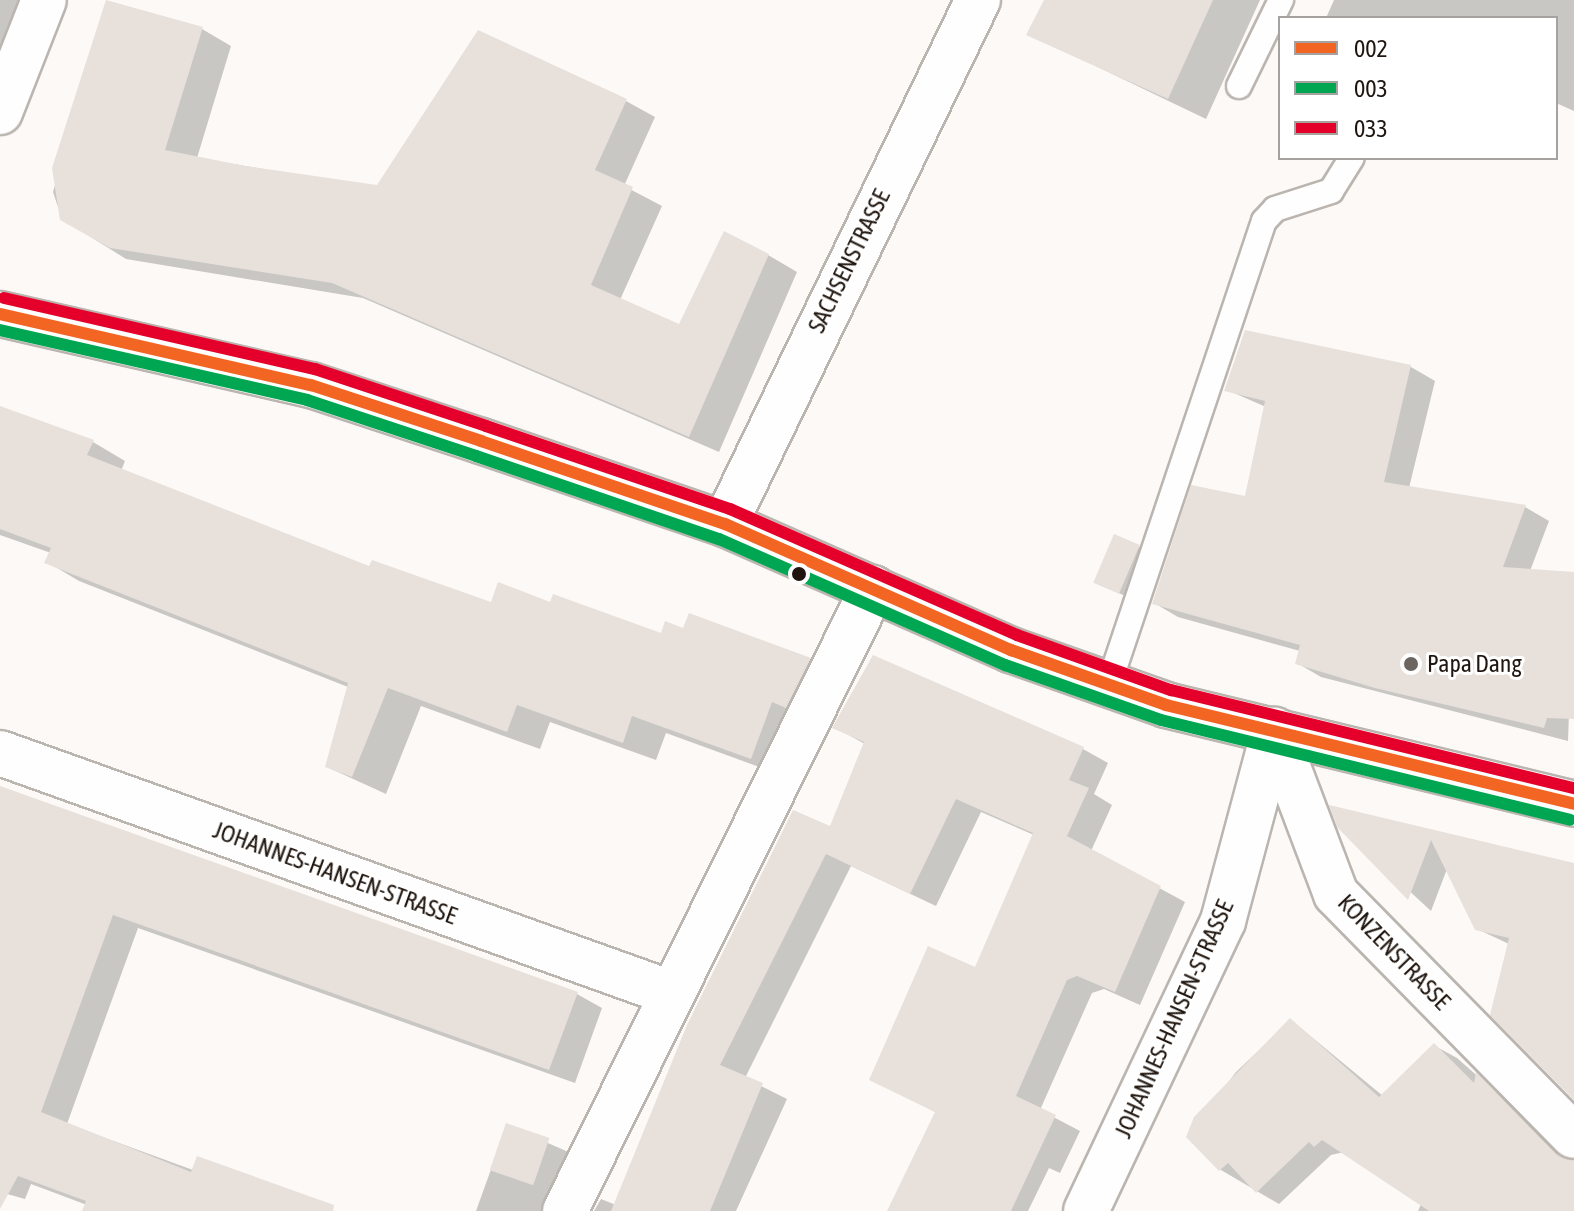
<!DOCTYPE html>
<style>
body{margin:0}
#map{position:relative;width:1574px;height:1211px;overflow:hidden;background:#fcf9f6;font-family:"Asap Condensed",sans-serif}
div>[style]{position:absolute}
.shadow>*{inset:0;background:#0003}
.building>*{inset:0;background:#e7e0db;transform-origin:0 0}
.roads{filter:drop-shadow(2px 0 #bbb5b0) drop-shadow(-2px 0 #bbb5b0) drop-shadow(0 2px #bbb5b0) drop-shadow(0 -2px #bbb5b0)}
.service>*{height:24px;margin:-12px;padding:0 12px;transform-origin:12px;border-radius:12px;background:#fffefe}
.minor>*{height:44px;margin:-22px;padding:0 22px;transform-origin:22px;border-radius:22px;background:#fffefe}
.tertiary>*{height:44px;margin:-22px;padding:0 22px;transform-origin:22px;border-radius:22px;background:#fffefe}
.bus-1>*{height:12px;margin:-6px;padding:0 6px;transform-origin:6px;border-radius:6px;background:#f26522}
.bus-2>*{height:12px;margin:-6px;padding:0 6px;transform-origin:6px;border-radius:6px;background:#00a651}
.bus-3>*{height:12px;margin:-6px;padding:0 6px;transform-origin:6px;border-radius:6px;background:#e4002b}
.dots>*{width:22px;height:22px;translate:-50% -50%;box-sizing:border-box;border:4px solid #fff;border-radius:50%}
span{translate:-50% -50%;white-space:nowrap;text-align:center;line-height:1.15;-webkit-text-stroke:6px #fff;paint-order:stroke}
.street-label{font-size:24px;color:#20160f}
.poi-label{font-size:24px;color:#20160f}
.left{translate:0 -50%;text-align:left}
.legend{position:absolute;left:1278px;top:16px;width:280px;height:144px;box-sizing:border-box;background:#fff;border:2px solid #a6a29f;margin:0;padding:10px 14px;list-style:none;font-size:24px;color:#20160f}
.legend li{display:flex;align-items:center;gap:16px;height:40px}
.legend b{width:40px;border:2px solid #a6a29f}
</style>
<div id="map">
<div class="shadow">
<i style="clip-path:polygon(0 0,43px 0,0 131px)"></i>
<i style="clip-path:polygon(1046px 0,1260px 0,1206px 119px,1029px 34px)"></i>
<i style="clip-path:polygon(1334px 0,1574px 0,1574px 111px,1556px 103px,1556px 18px,1326px 18px)"></i>
<i style="clip-path:polygon(108px 1px,202px 29px,231px 46px,197px 158px,378px 188px,626px 101px,655px 117px,624px 186px,662px 206px,620px 300px,680px 327px,768px 255px,797px 272px,719px 452px,363px 298px,126px 259px,62px 219px,53px 192px)"></i>
<i style="clip-path:polygon(1246px 333px,1411px 367px,1435px 381px,1409px 488px,1525px 507px,1549px 521px,1530px 571px,1574px 574px,1568px 741px,1321px 677px,1297px 663px,1300px 651px,1178px 617px,1154px 603px,1246px 498px,1266px 407px,1227px 390px)"></i>
<i style="clip-path:polygon(0 408px,93px 442px,125px 461px,121px 471px,370px 569px,492px 604px,551px 605px,662px 635px,684px 631px,810px 659px,842px 678px,784px 776px,666px 733px,656px 760px,550px 722px,540px 749px,421px 706px,386px 794px,327px 767px,348px 687px,79px 581px,47px 562px,51px 553px,0 535px)"></i>
<i style="clip-path:polygon(1139px 547px,1152px 555px,1136px 601px,1095px 582px)"></i>
<i style="clip-path:polygon(834px 727px,1083px 749px,1108px 763px,1094px 794px,1112px 805px,1091px 851px,1185px 902px,1140px 1005px,1104px 989px,1092px 993px,1040px 1110px,1080px 1131px,1060px 1173px,1049px 1168px,1028px 1211px,889px 1211px,937px 1113px,872px 1079px,976px 969px,1034px 835px,981px 812px,936px 906px,851px 866px,745px 1078px,787px 1099px,736px 1211px,594px 1211px,601px 1199px,616px 1205px,831px 828px,865px 744px)"></i>
<i style="clip-path:polygon(0 788px,577px 994px,602px 1008px,575px 1083px,138px 928px,67px 1124px,305px 1211px,85px 1211px,87px 1205px,31px 1184px,25px 1199px,0 1192px)"></i>
<i style="clip-path:polygon(1332px 808px,1574px 865px,1574px 1098px,1509px 944px,1477px 929px,1447px 869px,1431px 911px,1339px 826px)"></i>
<i style="clip-path:polygon(1291px 1020px,1383px 1096px,1435px 1046px,1457px 1058px,1574px 1161px,1574px 1211px,1418px 1211px,1421px 1204px,1344px 1152px,1331px 1155px,1279px 1204px,1221px 1170px,1188px 1136px,1236px 1072px)"></i>
<i style="clip-path:polygon(507px 1125px,573px 1154px,571px 1211px,476px 1211px)"></i>
</div>
<div class="building">
<i style="clip-path:polygon(106px 0,203px 27px,165px 150px,245px 166px,377px 185px,478px 30px,627px 99px,595px 170px,633px 187px,591px 285px,679px 324px,724px 231px,769px 254px,689px 437px,332px 283px,110px 248px,60px 220px,52px 168px)"></i>
<i style="clip-path:polygon(1044px 0,1213px 0,1168px 99px,1026px 35px)"></i>
<i style="clip-path:polygon(1245px 330px,1411px 365px,1384px 482px,1526px 505px,1503px 567px,1574px 572px,1574px 719px,1547px 718px,1544px 728px,1375px 688px,1295px 664px,1300px 645px,1152px 604px,1191px 485px,1245px 496px,1265px 401px,1224px 391px)"></i>
<i style="clip-path:polygon(0 406px,94px 440px,87px 455px,369px 566px,372px 560px,491px 602px,498px 582px,550px 602px,553px 594px,661px 633px,665px 621px,683px 628px,689px 613px,811px 658px,786px 708px,772px 702px,751px 759px,632px 716px,623px 743px,517px 705px,507px 732px,388px 688px,352px 777px,325px 767px,348px 683px,44px 563px,51px 548px,0 529px)"></i>
<i style="left:1114px;top:534px;width:28px;height:53px;rotate:23deg"></i>
<i style="clip-path:polygon(873px 655px,1084px 747px,1069px 780px,1089px 788px,1067px 836px,1161px 886px,1115px 992px,1077px 976px,1067px 980px,1016px 1096px,1056px 1115px,1011px 1211px,887px 1211px,935px 1112px,869px 1080px,928px 946px,975px 967px,1033px 833px,956px 799px,910px 894px,826px 854px,720px 1065px,763px 1083px,710px 1211px,611px 1211px,687px 1025px,793px 810px,830px 826px,864px 742px,832px 728px)"></i>
<i style="clip-path:polygon(0 786px,578px 992px,549px 1070px,113px 915px,41px 1112px,191px 1172px,197px 1156px,334px 1205px,333px 1211px,82px 1211px,86px 1201px,18px 1176px,0 1209px)"></i>
<i style="clip-path:polygon(1329px 805px,1574px 863px,1574px 1100px,1490px 1015px,1509px 938px,1475px 930px,1431px 840px,1408px 900px,1337px 827px)"></i>
<i style="clip-path:polygon(1290px 1018px,1379px 1097px,1434px 1043px,1474px 1083px,1476px 1072px,1556px 1154px,1574px 1160px,1574px 1211px,1429px 1211px,1322px 1140px,1314px 1147px,1309px 1142px,1256px 1193px,1228px 1163px,1219px 1171px,1186px 1137px,1194px 1117px)"></i>
<i style="left:506px;top:1123px;width:46px;height:50px;rotate:19deg"></i>
</div>
<div class="roads">
<div class="service">
<i style="left:1239px;top:86px;width:96px;rotate:-64deg"></i>
<i style="left:1109px;top:684px;width:488px;rotate:-71.5deg"></i>
<i style="left:1264px;top:221px;width:16px;rotate:-47deg"></i>
<i style="left:1275px;top:209px;width:59px;rotate:-17.8deg"></i>
<i style="left:1331px;top:191px;width:39px;rotate:-58deg"></i>
</div>
<div class="minor">
<i style="left:0;top:112px;width:120px;rotate:-68.6deg"></i>
<i style="left:725px;top:524px;width:582px;rotate:-64.23deg"></i>
<i style="left:1274px;top:730px;width:175px;rotate:69.3deg"></i>
<i style="left:1336px;top:894px;width:339px;rotate:45.5deg"></i>
<i style="left:0;top:753px;width:713px;rotate:19.68deg"></i>
<i style="left:565px;top:1211px;width:695px;rotate:-63.69deg"></i>
<i style="left:1086px;top:1211px;width:321px;rotate:-64.7deg"></i>
<i style="left:1223px;top:921px;width:198px;rotate:-75deg"></i>
</div>
<div class="tertiary">
<i style="left:0;top:314px;width:319px;rotate:12.9deg"></i>
<i style="left:311px;top:385px;width:179px;rotate:18.2deg"></i>
<i style="left:481px;top:441px;width:258px;rotate:18.8deg"></i>
<i style="left:725px;top:524px;width:313px;rotate:23.8deg"></i>
<i style="left:1011px;top:650px;width:164px;rotate:19.5deg"></i>
<i style="left:1166px;top:705px;width:420px;rotate:13.6deg"></i>
</div>
</div>
<div class="bus-1">
<i style="left:0;top:314px;width:319px;rotate:12.9deg"></i>
<i style="left:311px;top:385px;width:179px;rotate:18.2deg"></i>
<i style="left:481px;top:441px;width:258px;rotate:18.8deg"></i>
<i style="left:725px;top:524px;width:313px;rotate:23.8deg"></i>
<i style="left:1011px;top:650px;width:164px;rotate:19.5deg"></i>
<i style="left:1166px;top:705px;width:420px;rotate:13.6deg"></i>
</div>
<div class="bus-2">
<i style="left:0;top:330px;width:315px;rotate:12.8deg"></i>
<i style="left:307px;top:400px;width:178px;rotate:18.3deg"></i>
<i style="left:476px;top:456px;width:257px;rotate:18.9deg"></i>
<i style="left:719px;top:539px;width:313px;rotate:23.8deg"></i>
<i style="left:1005px;top:665px;width:165px;rotate:19.4deg"></i>
<i style="left:1161px;top:720px;width:421px;rotate:13.7deg"></i>
</div>
<div class="bus-3">
<i style="left:4px;top:298px;width:319px;rotate:12.9deg"></i>
<i style="left:315px;top:369px;width:180px;rotate:18.4deg"></i>
<i style="left:486px;top:426px;width:258px;rotate:18.8deg"></i>
<i style="left:730px;top:509px;width:313px;rotate:23.7deg"></i>
<i style="left:1017px;top:635px;width:164px;rotate:19.7deg"></i>
<i style="left:1171px;top:690px;width:415px;rotate:13.7deg"></i>
</div>
<div class="dots">
<i style="left:799px;top:574px;background:#20160f"></i>
<i style="left:1411px;top:664px;background:#6d6560"></i>
</div>
<div class="street-label">
<span style="left:849px;top:261px;rotate:-64deg">SACHSENSTRASSE</span>
<span style="left:335px;top:873px;rotate:20deg">JOHANNES-HANSEN-STRASSE</span>
<span style="left:1394px;top:952px;rotate:46deg">KONZENSTRASSE</span>
<span style="left:1174px;top:1019px;rotate:-66deg">JOHANNES-HANSEN-STRASSE</span>
</div>
<div class="poi-label">
<span class="left" style="left:1427px;top:664px">Papa Dang</span>
</div>
<ul class="legend">
<li><b style="height:10px;background:#f26522"></b>002</li>
<li><b style="height:10px;background:#00a651"></b>003</li>
<li><b style="height:10px;background:#e4002b"></b>033</li>
</ul>
</div>
